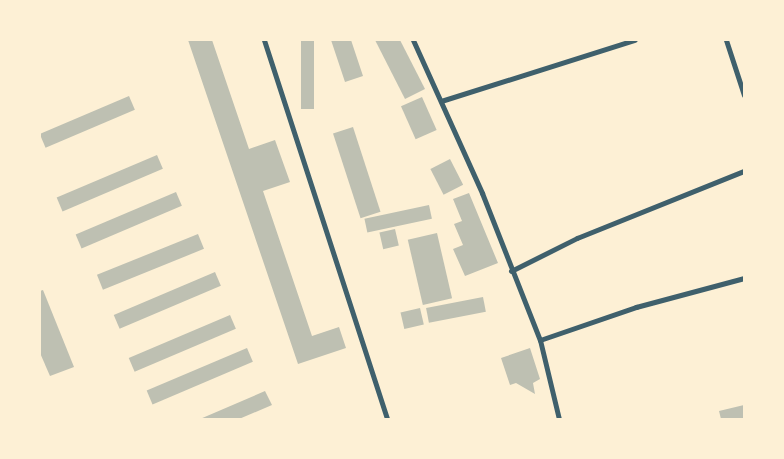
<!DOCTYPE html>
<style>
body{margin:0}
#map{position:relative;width:784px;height:459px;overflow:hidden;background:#fdf0d5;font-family:"Nunito Sans",sans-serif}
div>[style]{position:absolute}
.building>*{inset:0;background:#bec0b2;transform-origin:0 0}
.minor>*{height:5px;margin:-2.5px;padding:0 2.5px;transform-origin:2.5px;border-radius:2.5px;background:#3f606c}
span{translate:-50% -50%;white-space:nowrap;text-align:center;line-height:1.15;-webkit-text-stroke:5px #fdf0d5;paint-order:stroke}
.frame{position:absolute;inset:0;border:41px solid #fdf0d5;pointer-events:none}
</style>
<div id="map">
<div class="building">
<i style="clip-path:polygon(188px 40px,212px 40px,249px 149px,275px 140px,290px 182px,263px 191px,312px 336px,339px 327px,346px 348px,298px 364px)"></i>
<i style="left:301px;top:40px;width:13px;height:69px"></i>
<i style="clip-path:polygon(331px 40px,351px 40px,363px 76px,345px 82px)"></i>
<i style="clip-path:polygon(375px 40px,400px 40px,425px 89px,405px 99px)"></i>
<i style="left:129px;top:96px;width:15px;height:97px;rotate:67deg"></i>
<i style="left:422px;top:97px;width:36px;height:23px;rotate:66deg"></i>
<i style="left:353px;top:127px;width:89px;height:21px;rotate:72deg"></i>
<i style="left:157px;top:155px;width:15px;height:109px;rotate:67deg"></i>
<i style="left:450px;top:159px;width:29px;height:22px;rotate:63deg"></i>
<i style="left:176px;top:192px;width:15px;height:109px;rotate:67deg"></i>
<i style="clip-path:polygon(469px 193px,498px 263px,465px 276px,453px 249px,463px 245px,454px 224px,462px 221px,453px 199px)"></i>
<i style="left:429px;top:205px;width:14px;height:66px;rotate:78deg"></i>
<i style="left:395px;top:229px;width:17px;height:16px;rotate:77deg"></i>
<i style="left:437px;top:233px;width:67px;height:30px;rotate:77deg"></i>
<i style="left:198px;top:234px;width:16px;height:109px;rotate:68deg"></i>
<i style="left:215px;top:272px;width:15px;height:110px;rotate:67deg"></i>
<i style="clip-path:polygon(43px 290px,74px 367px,50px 376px,40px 353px,40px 291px)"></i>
<i style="left:483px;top:297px;width:15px;height:58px;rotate:79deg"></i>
<i style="left:420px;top:308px;width:17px;height:20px;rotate:77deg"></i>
<i style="left:230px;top:315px;width:15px;height:110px;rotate:67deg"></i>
<i style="left:247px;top:348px;width:15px;height:109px;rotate:67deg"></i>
<i style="clip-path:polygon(530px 348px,540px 379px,533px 383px,535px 394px,516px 383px,510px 385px,501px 358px)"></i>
<i style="clip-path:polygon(265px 391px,272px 405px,239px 419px,200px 419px)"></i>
<i style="clip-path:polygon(744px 405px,744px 419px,721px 419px,719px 411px)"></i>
</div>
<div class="minor">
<i style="left:264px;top:40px;width:398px;rotate:72deg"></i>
<i style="left:413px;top:40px;width:168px;rotate:65.7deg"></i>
<i style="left:482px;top:193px;width:158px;rotate:68.5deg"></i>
<i style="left:540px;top:340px;width:81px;rotate:76.5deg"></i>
<i style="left:726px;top:40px;width:58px;rotate:71.9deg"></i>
<i style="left:441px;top:101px;width:203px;rotate:-17.5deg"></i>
<i style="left:511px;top:271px;width:74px;rotate:-26.6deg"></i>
<i style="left:577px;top:238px;width:180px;rotate:-21.9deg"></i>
<i style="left:540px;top:340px;width:102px;rotate:-19deg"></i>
<i style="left:636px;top:307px;width:112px;rotate:-15deg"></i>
</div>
<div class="frame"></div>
</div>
